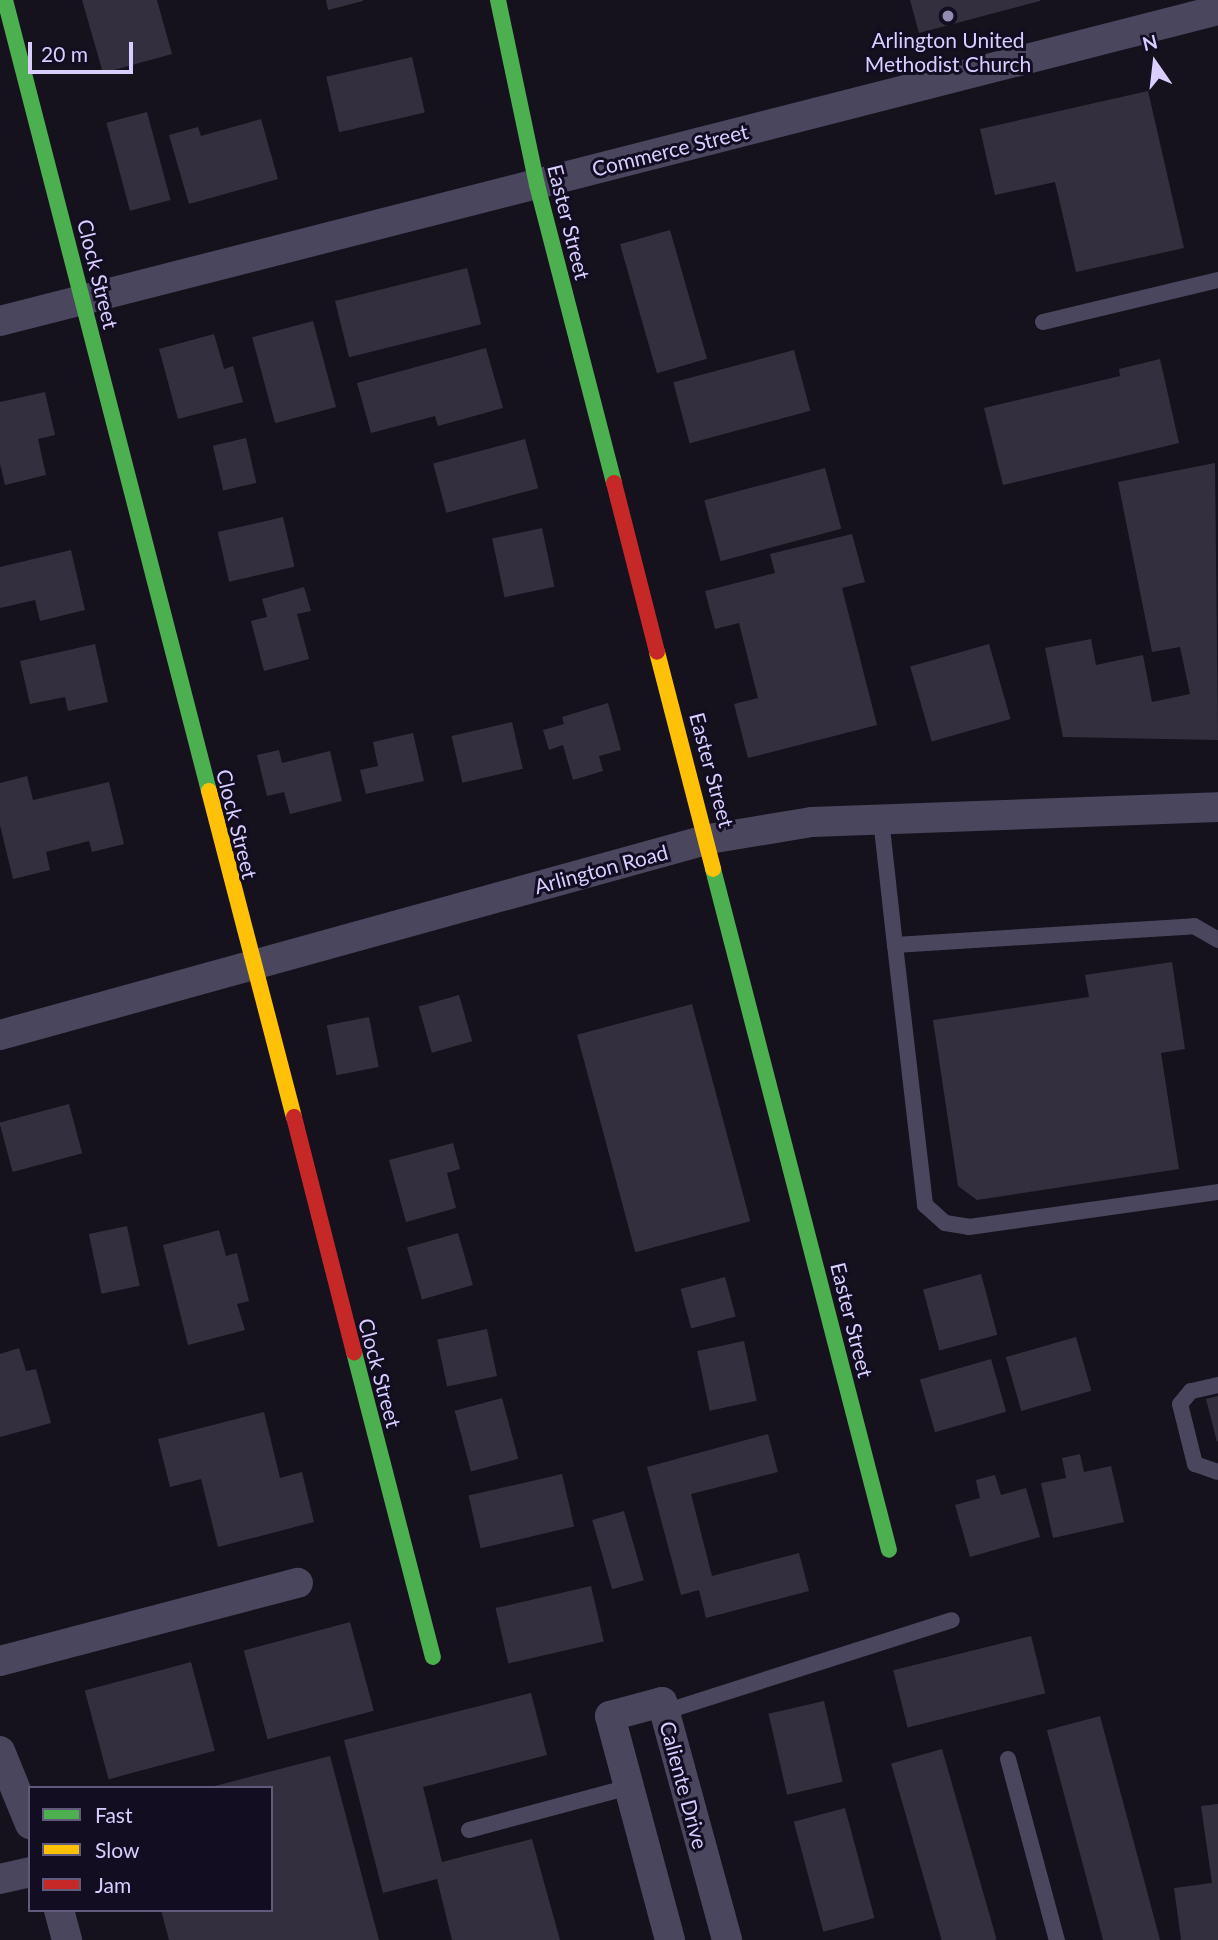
<!DOCTYPE html>
<style>
body{margin:0}
#map{position:relative;width:1218px;height:1940px;overflow:hidden;background:#15121d;font-family:Lato,sans-serif}
div>[style]{position:absolute}
.building>*{inset:0;background:#332f3f;transform-origin:0 0}
.lane>*{height:16px;margin:-8px;padding:0 8px;transform-origin:8px;border-radius:8px;background:#4a465e}
.street>*{height:30px;margin:-15px;padding:0 15px;transform-origin:15px;border-radius:15px;background:#4a465e}
.fast>*{height:16px;margin:-8px;padding:0 8px;transform-origin:8px;border-radius:8px;background:#4caf50}
.slow>*{height:16px;margin:-8px;padding:0 8px;transform-origin:8px;border-radius:8px;background:#ffc107}
.jam>*{height:16px;margin:-8px;padding:0 8px;transform-origin:8px;border-radius:8px;background:#c62828}
.dots>*{width:19px;height:19px;translate:-50% -50%;box-sizing:border-box;border:4px solid #130d22;border-radius:50%}
span{translate:-50% -50%;white-space:nowrap;text-align:center;line-height:1.15;-webkit-text-stroke:6px #130d22;paint-order:stroke}
.poi-label{font-size:21px;color:#d9ceff}
.street-label{font-size:21px;color:#d9ceff}
.legend{position:absolute;left:28px;top:1786px;width:245px;height:126px;box-sizing:border-box;background:#130d22;border:2px solid #625a7a;margin:0;padding:9px 12px;list-style:none;font-size:21px;color:#d9ceff}
.legend li{display:flex;align-items:center;gap:14px;height:35px}
.legend b{width:35px;border:2px solid #625a7a}
.north{position:absolute;left:1120px;top:28px;width:70px;height:70px;-webkit-text-stroke:5px #130d22;paint-order:stroke;rotate:346deg;font-size:19px;font-weight:700;line-height:28px;text-align:center;color:#d9ceff}
.north::after{content:'';display:block;margin:auto;width:24px;height:32px;background:#d9ceff;clip-path:polygon(50% 0,100% 100%,50% 72%,0 100%)}
.scale{position:absolute;left:28px;top:42px;width:105px;height:32px;box-sizing:border-box;border:4px solid #d9ceff;border-top:0;padding-left:9px;font-size:21px;line-height:24px;white-space:nowrap;color:#d9ceff;-webkit-text-stroke:5px #130d22;paint-order:stroke}
</style>
<div id="map">
<div class="building">
<i style="clip-path:polygon(82px 0,157px 0,172px 54px,103px 73px)"></i>
<i style="clip-path:polygon(326px 0,363px 0,363px 1px,328px 10px)"></i>
<i style="clip-path:polygon(910px 0,1040px 0,1040px 1px,919px 33px)"></i>
<i style="left:412px;top:57px;width:57px;height:88px;rotate:77deg"></i>
<i style="clip-path:polygon(1148px 91px,1184px 248px,1076px 272px,1055px 182px,995px 195px,980px 129px)"></i>
<i style="left:147px;top:112px;width:91px;height:42px;rotate:75deg"></i>
<i style="clip-path:polygon(261px 119px,278px 179px,189px 204px,169px 135px,198px 127px,201px 136px)"></i>
<i style="left:670px;top:230px;width:134px;height:52px;rotate:74deg"></i>
<i style="left:467px;top:268px;width:58px;height:136px;rotate:76deg"></i>
<i style="left:313px;top:321px;width:89px;height:63px;rotate:75deg"></i>
<i style="clip-path:polygon(214px 334px,224px 369px,233px 366px,243px 402px,178px 419px,159px 349px)"></i>
<i style="clip-path:polygon(486px 348px,503px 408px,438px 426px,435px 416px,371px 433px,357px 383px)"></i>
<i style="left:794px;top:350px;width:63px;height:125px;rotate:75deg"></i>
<i style="clip-path:polygon(1160px 359px,1179px 443px,1003px 485px,984px 408px,1120px 376px,1119px 369px)"></i>
<i style="clip-path:polygon(45px 392px,55px 435px,38px 439px,46px 475px,5px 485px,0 464px,0 402px)"></i>
<i style="left:246px;top:438px;width:46px;height:34px;rotate:77deg"></i>
<i style="left:525px;top:439px;width:51px;height:95px;rotate:75deg"></i>
<i style="clip-path:polygon(1215px 463px,1218px 740px,1063px 737px,1045px 648px,1091px 639px,1096px 665px,1143px 655px,1152px 702px,1190px 694px,1180px 647px,1152px 652px,1118px 482px)"></i>
<i style="left:825px;top:468px;width:63px;height:125px;rotate:75deg"></i>
<i style="left:283px;top:517px;width:51px;height:67px;rotate:77deg"></i>
<i style="left:542px;top:528px;width:60px;height:51px;rotate:78deg"></i>
<i style="clip-path:polygon(852px 534px,865px 582px,842px 588px,877px 725px,748px 758px,734px 704px,758px 698px,739px 623px,715px 629px,705px 591px,775px 573px,770px 554px)"></i>
<i style="clip-path:polygon(71px 550px,85px 610px,40px 621px,35px 600px,0 608px,0 567px)"></i>
<i style="clip-path:polygon(304px 587px,311px 611px,297px 614px,309px 659px,264px 671px,251px 621px,267px 617px,262px 599px)"></i>
<i style="clip-path:polygon(95px 644px,108px 702px,68px 711px,65px 697px,30px 704px,20px 661px)"></i>
<i style="left:989px;top:644px;width:78px;height:82px;rotate:74deg"></i>
<i style="clip-path:polygon(608px 703px,621px 750px,599px 756px,603px 771px,573px 780px,563px 745px,549px 750px,543px 730px,564px 724px,562px 717px)"></i>
<i style="left:512px;top:722px;width:48px;height:62px;rotate:77deg"></i>
<i style="clip-path:polygon(413px 733px,424px 781px,366px 794px,360px 770px,378px 766px,373px 742px)"></i>
<i style="clip-path:polygon(279px 750px,282px 763px,330px 751px,342px 801px,290px 814px,284px 792px,267px 796px,257px 755px)"></i>
<i style="clip-path:polygon(27px 776px,33px 800px,109px 782px,124px 844px,92px 852px,89px 841px,46px 852px,50px 870px,13px 879px,0 825px,0 783px)"></i>
<i style="clip-path:polygon(1172px 962px,1185px 1049px,1161px 1053px,1179px 1169px,977px 1200px,958px 1186px,933px 1020px,1089px 997px,1085px 975px)"></i>
<i style="left:459px;top:995px;width:48px;height:42px;rotate:74deg"></i>
<i style="left:692px;top:1004px;width:225px;height:119px;rotate:75deg"></i>
<i style="left:369px;top:1017px;width:51px;height:43px;rotate:79deg"></i>
<i style="left:69px;top:1104px;width:51px;height:72px;rotate:75deg"></i>
<i style="clip-path:polygon(453px 1143px,460px 1169px,447px 1173px,456px 1208px,406px 1222px,389px 1160px)"></i>
<i style="left:127px;top:1226px;width:61px;height:39px;rotate:78deg"></i>
<i style="clip-path:polygon(219px 1230px,226px 1256px,237px 1253px,249px 1301px,237px 1304px,245px 1330px,188px 1345px,163px 1245px)"></i>
<i style="left:458px;top:1233px;width:54px;height:53px;rotate:74deg"></i>
<i style="left:981px;top:1274px;width:63px;height:60px;rotate:75deg"></i>
<i style="left:725px;top:1277px;width:41px;height:46px;rotate:75deg"></i>
<i style="left:487px;top:1329px;width:48px;height:51px;rotate:78deg"></i>
<i style="left:1076px;top:1337px;width:56px;height:73px;rotate:74deg"></i>
<i style="left:744px;top:1341px;width:61px;height:48px;rotate:78deg"></i>
<i style="clip-path:polygon(19px 1348px,26px 1371px,36px 1369px,51px 1423px,0 1437px,0 1354px)"></i>
<i style="left:991px;top:1359px;width:55px;height:74px;rotate:74deg"></i>
<i style="clip-path:polygon(1218px 1396px,1218px 1441px,1217px 1442px,1206px 1399px)"></i>
<i style="left:502px;top:1398px;width:63px;height:49px;rotate:75deg"></i>
<i style="clip-path:polygon(264px 1412px,280px 1478px,302px 1472px,314px 1522px,218px 1547px,201px 1479px,170px 1487px,158px 1439px)"></i>
<i style="clip-path:polygon(768px 1434px,778px 1472px,691px 1494px,712px 1576px,799px 1553px,809px 1591px,706px 1618px,699px 1590px,681px 1595px,647px 1467px)"></i>
<i style="clip-path:polygon(1080px 1454px,1084px 1472px,1111px 1466px,1124px 1522px,1053px 1538px,1041px 1483px,1066px 1478px,1062px 1458px)"></i>
<i style="left:562px;top:1474px;width:54px;height:96px;rotate:77deg"></i>
<i style="clip-path:polygon(995px 1475px,1001px 1495px,1026px 1488px,1040px 1537px,970px 1557px,955px 1505px,980px 1498px,976px 1480px)"></i>
<i style="left:624px;top:1511px;width:72px;height:33px;rotate:74deg"></i>
<i style="left:591px;top:1586px;width:57px;height:98px;rotate:77deg"></i>
<i style="left:350px;top:1622px;width:92px;height:110px;rotate:75deg"></i>
<i style="left:1031px;top:1636px;width:59px;height:142px;rotate:76deg"></i>
<i style="left:191px;top:1662px;width:92px;height:110px;rotate:75deg"></i>
<i style="clip-path:polygon(531px 1693px,547px 1755px,423px 1787px,442px 1862px,532px 1839px,560px 1940px,452px 1940px,437px 1879px,383px 1893px,344px 1740px)"></i>
<i style="left:824px;top:1701px;width:83px;height:57px;rotate:77deg"></i>
<i style="left:1100px;top:1716px;width:232px;height:55px;rotate:75deg"></i>
<i style="left:942px;top:1749px;width:198px;height:53px;rotate:74deg"></i>
<i style="clip-path:polygon(330px 1756px,379px 1940px,169px 1940px,161px 1910px,271px 1910px,271px 1788px,211px 1787px)"></i>
<i style="clip-path:polygon(1218px 1804px,1218px 1940px,1181px 1940px,1174px 1888px,1212px 1883px,1201px 1806px)"></i>
<i style="left:845px;top:1808px;width:114px;height:53px;rotate:75deg"></i>
</div>
<div class="lane">
<i style="left:1043px;top:322px;width:180px;rotate:-13.5deg"></i>
<i style="left:881px;top:819px;width:127px;rotate:83.7deg"></i>
<i style="left:895px;top:945px;width:300px;rotate:-3.6deg"></i>
<i style="left:1194px;top:926px;width:28px;rotate:30deg"></i>
<i style="left:895px;top:945px;width:262px;rotate:83.4deg"></i>
<i style="left:925px;top:1205px;width:27px;rotate:42deg"></i>
<i style="left:945px;top:1223px;width:24px;rotate:9deg"></i>
<i style="left:969px;top:1227px;width:251px;rotate:-8deg"></i>
<i style="left:1218px;top:1385px;width:28px;rotate:167deg"></i>
<i style="left:1191px;top:1391px;width:17px;rotate:130deg"></i>
<i style="left:1180px;top:1404px;width:62px;rotate:76deg"></i>
<i style="left:1195px;top:1464px;width:24px;rotate:19deg"></i>
<i style="left:664px;top:1712px;width:302px;rotate:-17.7deg"></i>
<i style="left:1008px;top:1759px;width:188px;rotate:74.9deg"></i>
<i style="left:469px;top:1830px;width:163px;rotate:-15deg"></i>
</div>
<div class="street">
<i style="left:0;top:321px;width:1257px;rotate:-14.32deg"></i>
<i style="left:0;top:1035px;width:736px;rotate:-15.45deg"></i>
<i style="left:709px;top:839px;width:104px;rotate:-9.4deg"></i>
<i style="left:812px;top:822px;width:406px;rotate:-2.1deg"></i>
<i style="left:0;top:1661px;width:308px;rotate:-14.7deg"></i>
<i style="left:0;top:1751px;width:79px;rotate:67.7deg"></i>
<i style="left:0;top:1879px;width:31px;rotate:-13deg"></i>
<i style="left:59px;top:1910px;width:31px;rotate:75deg"></i>
<i style="left:670px;top:1940px;width:232px;rotate:-105deg"></i>
<i style="left:610px;top:1716px;width:54px;rotate:-15.1deg"></i>
<i style="left:662px;top:1702px;width:247px;rotate:74.7deg"></i>
</div>
<div class="fast">
<i style="left:5px;top:0;width:817px;rotate:75.54deg"></i>
<i style="left:498px;top:0;width:189px;rotate:78.1deg"></i>
<i style="left:537px;top:185px;width:308px;rotate:75.5deg"></i>
<i style="left:713px;top:869px;width:703px;rotate:75.51deg"></i>
<i style="left:354px;top:1352px;width:315px;rotate:75.5deg"></i>
</div>
<div class="slow">
<i style="left:657px;top:652px;width:224px;rotate:75.5deg"></i>
<i style="left:209px;top:791px;width:337px;rotate:75.4deg"></i>
</div>
<div class="jam">
<i style="left:614px;top:483px;width:174px;rotate:75.7deg"></i>
<i style="left:294px;top:1117px;width:243px;rotate:75.7deg"></i>
</div>
<div class="dots">
<i style="left:948px;top:16px;background:#948cb0"></i>
</div>
<div class="poi-label">
<span style="left:948px;top:52px">Arlington United<br>Methodist Church</span>
</div>
<div class="street-label">
<span style="left:670px;top:150px;rotate:-14deg">Commerce Street</span>
<span style="left:569px;top:222px;rotate:76deg">Easter Street</span>
<span style="left:98px;top:274px;rotate:76deg">Clock Street</span>
<span style="left:712px;top:770px;rotate:75deg">Easter Street</span>
<span style="left:237px;top:824px;rotate:76deg">Clock Street</span>
<span style="left:601px;top:869px;rotate:-15deg">Arlington Road</span>
<span style="left:852px;top:1320px;rotate:76deg">Easter Street</span>
<span style="left:380px;top:1373px;rotate:75deg">Clock Street</span>
<span style="left:684px;top:1785px;rotate:75deg">Caliente Drive</span>
</div>
<ul class="legend">
<li><b style="height:9px;background:#4caf50"></b>Fast</li>
<li><b style="height:9px;background:#ffc107"></b>Slow</li>
<li><b style="height:9px;background:#c62828"></b>Jam</li>
</ul>
<div class="north">N</div>
<div class="scale">20 m</div>
</div>
